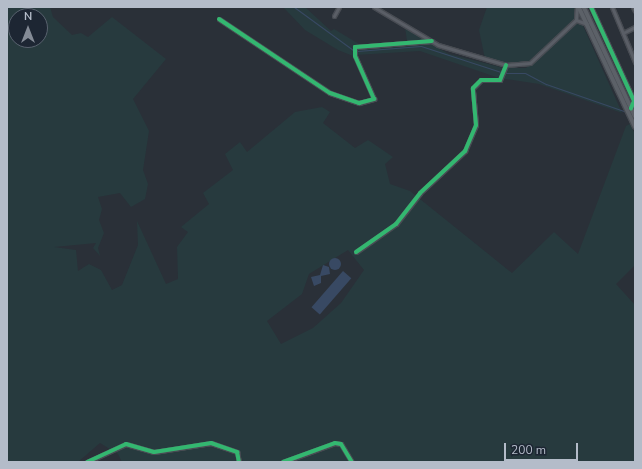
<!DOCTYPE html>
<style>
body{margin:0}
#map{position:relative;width:642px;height:469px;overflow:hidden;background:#2a3038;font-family:"Nunito Sans",sans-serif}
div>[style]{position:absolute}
.green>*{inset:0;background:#273a3e}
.water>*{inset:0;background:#384963;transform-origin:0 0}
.round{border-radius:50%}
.stream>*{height:1px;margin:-0.5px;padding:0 0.5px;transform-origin:0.5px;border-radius:0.5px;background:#384963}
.roads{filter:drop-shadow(1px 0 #484c53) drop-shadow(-1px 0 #484c53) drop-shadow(0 1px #484c53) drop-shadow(0 -1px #484c53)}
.minor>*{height:3px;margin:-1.5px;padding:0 1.5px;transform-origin:1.5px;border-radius:1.5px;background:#5a5e66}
.major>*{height:3.5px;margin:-1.75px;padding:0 1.75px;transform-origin:1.75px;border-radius:1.75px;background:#5c6168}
.cycleway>*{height:4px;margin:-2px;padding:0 2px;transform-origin:2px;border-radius:2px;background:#33b770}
span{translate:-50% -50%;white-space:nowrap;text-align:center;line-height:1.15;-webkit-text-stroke:3px #1d2633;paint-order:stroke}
.frame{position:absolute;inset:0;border:8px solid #b4bcc9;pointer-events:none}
.north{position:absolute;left:8px;top:8px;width:40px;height:40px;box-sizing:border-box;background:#1d2633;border:1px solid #59626f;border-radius:50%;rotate:0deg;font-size:11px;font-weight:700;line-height:16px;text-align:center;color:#b4bcc9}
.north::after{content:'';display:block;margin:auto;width:14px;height:18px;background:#848b96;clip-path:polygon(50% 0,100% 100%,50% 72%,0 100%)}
.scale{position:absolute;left:504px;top:443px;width:74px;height:18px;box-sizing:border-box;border:2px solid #b4bcc9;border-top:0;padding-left:5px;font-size:12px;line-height:14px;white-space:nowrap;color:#b4bcc9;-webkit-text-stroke:3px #1d2633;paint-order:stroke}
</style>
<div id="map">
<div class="green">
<i style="clip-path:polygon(evenodd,7px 7px,50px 7px,53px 17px,72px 35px,81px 33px,88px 37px,112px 17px,166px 59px,133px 99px,149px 131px,143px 170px,148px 184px,145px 199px,131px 207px,120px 193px,98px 197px,102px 209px,99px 220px,104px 233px,98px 248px,100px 256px,93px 248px,96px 243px,54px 247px,76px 250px,78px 271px,89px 264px,101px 270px,112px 290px,122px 285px,138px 245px,137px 221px,166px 284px,178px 279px,177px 247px,188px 232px,181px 227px,209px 204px,203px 193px,233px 170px,225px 154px,240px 142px,247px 152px,295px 112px,322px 107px,330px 112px,323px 123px,355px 148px,368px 140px,393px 157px,385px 164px,390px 184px,410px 191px,512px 273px,554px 232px,578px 254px,626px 126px,630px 124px,635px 134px,635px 265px,616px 284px,635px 305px,635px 462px,122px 462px,118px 454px,100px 443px,78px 462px,7px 462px,7px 7px,16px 16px,40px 16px,40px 40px,16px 40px,16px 16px,7px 7px,348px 250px,364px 270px,341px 303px,313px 328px,281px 344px,267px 321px,302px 294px,309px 274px,348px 250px)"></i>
<i style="clip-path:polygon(278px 7px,305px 7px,331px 31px,334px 29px,359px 44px,353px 46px,353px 56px,338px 50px,305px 30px,284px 8px)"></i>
<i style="clip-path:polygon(487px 7px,574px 7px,578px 16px,530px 64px,511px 66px,485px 59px,479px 30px)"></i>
<i style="clip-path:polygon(580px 19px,622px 113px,539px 84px,499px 78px,420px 51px,356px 55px,356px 47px,427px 42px,449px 54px,504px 68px,526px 68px)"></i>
<i style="clip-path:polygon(405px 27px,428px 40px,407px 41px)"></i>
</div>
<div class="water">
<i class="round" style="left:329px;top:258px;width:12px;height:12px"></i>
<i style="clip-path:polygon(323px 265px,329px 267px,330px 274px,321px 276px,321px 283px,314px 286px,311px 277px,320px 275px)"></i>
<i style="left:343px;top:271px;width:11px;height:48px;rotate:41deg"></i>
</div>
<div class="stream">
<i style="left:294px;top:7px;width:73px;rotate:36.1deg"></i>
<i style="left:357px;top:51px;width:64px;rotate:-4.5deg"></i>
<i style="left:421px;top:46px;width:84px;rotate:18deg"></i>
<i style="left:505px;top:73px;width:20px"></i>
<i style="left:525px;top:73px;width:24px;rotate:28deg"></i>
<i style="left:546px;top:84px;width:83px;rotate:19.1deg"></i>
</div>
<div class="roads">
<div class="minor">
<i style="left:374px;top:7px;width:74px;rotate:30.7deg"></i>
<i style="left:438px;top:45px;width:71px;rotate:16.4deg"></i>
<i style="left:506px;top:65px;width:24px;rotate:-5deg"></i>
<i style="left:530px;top:63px;width:63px;rotate:-43.1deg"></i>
<i style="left:576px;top:20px;width:13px;rotate:-86deg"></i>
<i style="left:591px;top:7px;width:103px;rotate:65.4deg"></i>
<i style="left:634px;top:101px;width:8px;rotate:113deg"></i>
<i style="left:612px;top:7px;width:60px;rotate:67.3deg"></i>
<i style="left:633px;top:7px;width:4px;rotate:63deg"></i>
<i style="left:334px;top:16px;width:10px;rotate:-61deg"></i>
<i style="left:219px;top:19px;width:133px;rotate:33.7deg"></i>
<i style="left:330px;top:93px;width:31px;rotate:19deg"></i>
<i style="left:359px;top:103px;width:16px;rotate:-15deg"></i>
<i style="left:374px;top:99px;width:47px;rotate:-113.8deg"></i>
<i style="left:355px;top:56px;width:9px;rotate:-90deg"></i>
<i style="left:355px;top:47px;width:77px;rotate:-4.5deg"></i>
<i style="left:576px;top:20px;width:12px;rotate:20deg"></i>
<i style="left:623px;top:33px;width:13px;rotate:-27deg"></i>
<i style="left:356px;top:252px;width:49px;rotate:-35deg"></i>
<i style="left:396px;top:224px;width:39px;rotate:-52deg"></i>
<i style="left:420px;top:193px;width:62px;rotate:-43deg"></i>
<i style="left:465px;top:151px;width:28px;rotate:-67deg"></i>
<i style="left:476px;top:125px;width:37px;rotate:-95deg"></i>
<i style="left:473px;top:88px;width:11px;rotate:-45deg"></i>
<i style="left:481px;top:80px;width:19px"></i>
<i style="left:500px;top:80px;width:16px;rotate:-68deg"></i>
<i style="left:87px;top:462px;width:43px;rotate:-24.8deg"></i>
<i style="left:126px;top:444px;width:29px;rotate:16deg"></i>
<i style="left:154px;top:452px;width:58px;rotate:-9deg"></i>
<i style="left:211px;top:443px;width:28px;rotate:19deg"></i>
<i style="left:237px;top:452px;width:10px;rotate:79deg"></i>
<i style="left:283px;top:462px;width:55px;rotate:-20.1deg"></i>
<i style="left:335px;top:443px;width:6px;rotate:9deg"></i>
<i style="left:341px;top:444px;width:21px;rotate:59deg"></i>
</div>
<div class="major">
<i style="left:579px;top:7px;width:132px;rotate:64.8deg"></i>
<i style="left:584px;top:7px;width:120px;rotate:64.9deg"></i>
</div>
</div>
<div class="cycleway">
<i style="left:591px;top:7px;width:103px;rotate:65.4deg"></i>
<i style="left:634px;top:101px;width:8px;rotate:113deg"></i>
<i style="left:219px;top:19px;width:133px;rotate:33.7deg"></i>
<i style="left:330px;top:93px;width:31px;rotate:19deg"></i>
<i style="left:359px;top:103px;width:16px;rotate:-15deg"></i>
<i style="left:374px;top:99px;width:47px;rotate:-113.8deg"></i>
<i style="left:355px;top:56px;width:9px;rotate:-90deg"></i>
<i style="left:355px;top:47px;width:77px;rotate:-4.5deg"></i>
<i style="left:356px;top:252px;width:49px;rotate:-35deg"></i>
<i style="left:396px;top:224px;width:39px;rotate:-52deg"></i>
<i style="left:420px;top:193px;width:62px;rotate:-43deg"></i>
<i style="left:465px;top:151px;width:28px;rotate:-67deg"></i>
<i style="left:476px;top:125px;width:37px;rotate:-95deg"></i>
<i style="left:473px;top:88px;width:11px;rotate:-45deg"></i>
<i style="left:481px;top:80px;width:19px"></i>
<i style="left:500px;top:80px;width:16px;rotate:-68deg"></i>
<i style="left:87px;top:462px;width:43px;rotate:-24.8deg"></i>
<i style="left:126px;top:444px;width:29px;rotate:16deg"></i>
<i style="left:154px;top:452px;width:58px;rotate:-9deg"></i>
<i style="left:211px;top:443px;width:28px;rotate:19deg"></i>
<i style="left:237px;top:452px;width:10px;rotate:79deg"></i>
<i style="left:283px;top:462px;width:55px;rotate:-20.1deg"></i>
<i style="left:335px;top:443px;width:6px;rotate:9deg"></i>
<i style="left:341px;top:444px;width:21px;rotate:59deg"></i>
</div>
<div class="frame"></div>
<div class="north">N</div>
<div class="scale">200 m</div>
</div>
